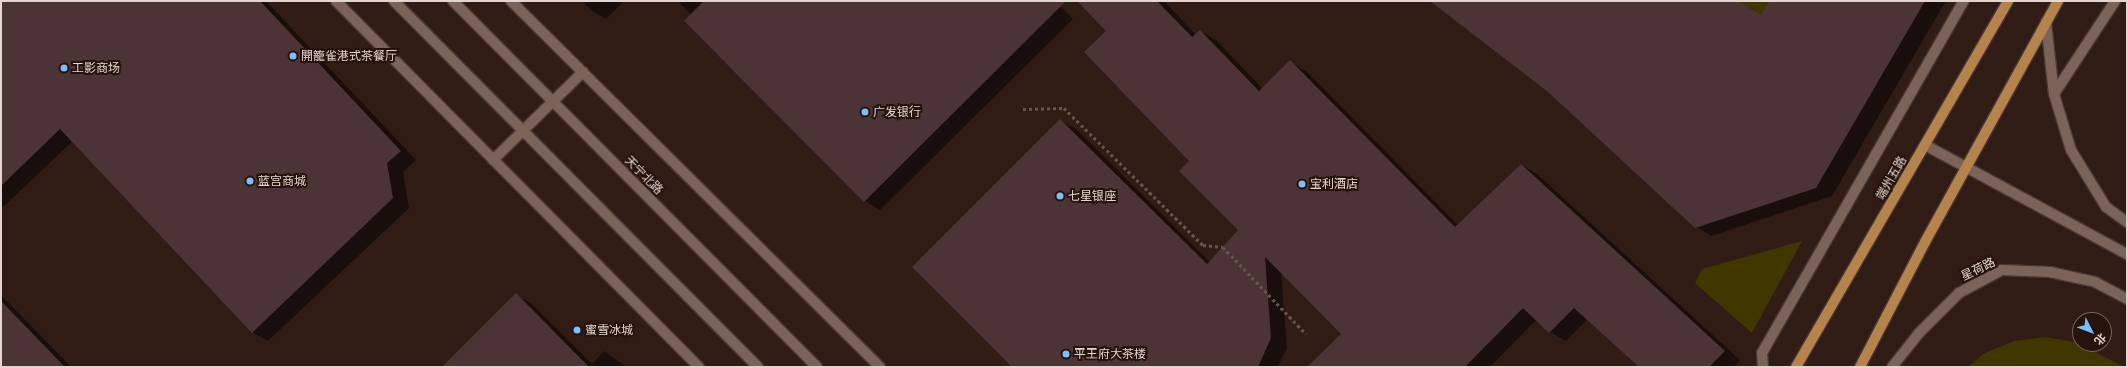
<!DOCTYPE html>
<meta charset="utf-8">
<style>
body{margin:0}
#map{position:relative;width:2128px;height:368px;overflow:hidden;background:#301c15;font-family:Barlow,"Noto Sans SC",sans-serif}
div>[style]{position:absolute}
.green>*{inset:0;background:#3f3600}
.shadow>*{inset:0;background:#0007}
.building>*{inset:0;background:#4b3336}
.path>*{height:2.5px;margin-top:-1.25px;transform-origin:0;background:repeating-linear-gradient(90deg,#68554f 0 3px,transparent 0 6px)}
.roads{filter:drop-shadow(1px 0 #483834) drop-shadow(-1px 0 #483834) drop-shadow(0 1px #483834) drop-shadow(0 -1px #483834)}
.service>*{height:10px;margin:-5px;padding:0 5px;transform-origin:5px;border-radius:5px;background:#7b635a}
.tertiary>*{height:10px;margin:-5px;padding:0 5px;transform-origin:5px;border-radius:5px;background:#7b635a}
.secondary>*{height:10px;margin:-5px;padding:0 5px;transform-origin:5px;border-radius:5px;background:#7b635a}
.primary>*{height:10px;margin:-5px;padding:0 5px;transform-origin:5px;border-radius:5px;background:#b5834b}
.dots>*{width:11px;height:11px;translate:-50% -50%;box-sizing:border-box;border:2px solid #26130c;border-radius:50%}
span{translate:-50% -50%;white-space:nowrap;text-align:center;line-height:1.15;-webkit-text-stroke:4px #26130c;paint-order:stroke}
.poi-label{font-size:12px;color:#e4d5d1}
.left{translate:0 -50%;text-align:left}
.street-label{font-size:12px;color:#e4d5d1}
.frame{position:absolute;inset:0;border:2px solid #e4d5d1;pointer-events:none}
.north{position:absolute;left:2072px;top:312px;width:40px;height:40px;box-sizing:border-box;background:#26130c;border:1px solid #72615b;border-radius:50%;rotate:132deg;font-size:11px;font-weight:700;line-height:16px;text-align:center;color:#e4d5d1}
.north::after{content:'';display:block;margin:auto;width:14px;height:18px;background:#7dbef9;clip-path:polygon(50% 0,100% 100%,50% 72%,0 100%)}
</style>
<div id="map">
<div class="green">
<i style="clip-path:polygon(1738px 1px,1769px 1px,1761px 15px)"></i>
<i style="clip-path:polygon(1802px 241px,1752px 333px,1695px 283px,1702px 269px)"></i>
<i style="clip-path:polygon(2045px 337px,2074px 342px,2125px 367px,1968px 367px,1983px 354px,2014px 341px)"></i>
</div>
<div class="shadow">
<i style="clip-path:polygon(1px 1px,266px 1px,416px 160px,403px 172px,409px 208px,268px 341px,252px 332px,73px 141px,1px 209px)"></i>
<i style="clip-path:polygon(582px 1px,624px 1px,606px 19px,592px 11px)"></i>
<i style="clip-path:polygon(678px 1px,1055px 1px,1073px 19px,880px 210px,865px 201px)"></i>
<i style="clip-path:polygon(1078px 1px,1164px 1px,1196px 35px,1200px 31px,1216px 40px,1263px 89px,1290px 62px,1306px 71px,1458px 225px,1522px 165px,1537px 174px,1740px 360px,1734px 367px,1640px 367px,1588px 319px,1566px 341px,1550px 332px,1536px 320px,1490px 367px,1308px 367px,1343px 334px,1281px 272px,1287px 348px,1278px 367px,1014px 367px,1060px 120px,1076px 129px,1210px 262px,1240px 230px,1190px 161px,1107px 31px)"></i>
<i style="clip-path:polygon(1432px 1px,1736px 1px,1762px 16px,1770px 1px,1946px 1px,1832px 196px,1712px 236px,1696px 227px,1549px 92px)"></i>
<i style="clip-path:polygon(1px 295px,71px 367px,1px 367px)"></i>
<i style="clip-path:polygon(516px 295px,532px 304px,592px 364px,604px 351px,627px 367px,443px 367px)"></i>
</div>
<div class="building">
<i style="clip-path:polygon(1px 1px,260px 1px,401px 151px,387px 163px,393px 198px,252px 333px,60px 129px,1px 186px)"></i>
<i style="clip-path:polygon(704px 1px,1066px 1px,864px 202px,684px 21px)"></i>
<i style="clip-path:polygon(1077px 1px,1157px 1px,1192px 37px,1200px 30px,1259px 91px,1290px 60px,1455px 227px,1521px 164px,1725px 351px,1709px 367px,1639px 367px,1574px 308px,1549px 333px,1523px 308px,1465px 367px,1307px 367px,1341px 334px,1265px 257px,1271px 338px,1258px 367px,1012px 367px,912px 267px,1060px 119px,1207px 264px,1238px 230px,1179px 171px,1189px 161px,1084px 52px,1106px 31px)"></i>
<i style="clip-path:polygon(1430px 1px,1738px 1px,1761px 15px,1769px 1px,1925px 1px,1816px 188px,1695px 228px,1548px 92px)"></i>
<i style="clip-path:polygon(516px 293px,589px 367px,442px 367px)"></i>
<i style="clip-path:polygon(1px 301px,65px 367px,1px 367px)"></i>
</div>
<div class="path">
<i style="left:1023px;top:109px;width:41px;rotate:-1.4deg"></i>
<i style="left:1064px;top:108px;width:195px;rotate:44.6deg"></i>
<i style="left:1203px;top:245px;width:20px;rotate:6deg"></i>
<i style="left:1223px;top:247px;width:120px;rotate:46.3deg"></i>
</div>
<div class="roads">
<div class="service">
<i style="left:336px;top:1px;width:515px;rotate:45.24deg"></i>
<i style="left:511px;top:1px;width:520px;rotate:44.77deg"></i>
<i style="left:2054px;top:94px;width:111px;rotate:-56.7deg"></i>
<i style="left:493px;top:160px;width:126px;rotate:-44.4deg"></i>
<i style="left:1763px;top:367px;width:14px;rotate:-94deg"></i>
<i style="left:1762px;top:353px;width:406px;rotate:-60.2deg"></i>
</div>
<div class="tertiary">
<i style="left:2046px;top:22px;width:72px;rotate:83.7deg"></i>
<i style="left:2054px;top:94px;width:59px;rotate:73.1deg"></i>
<i style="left:2071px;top:150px;width:67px;rotate:58.4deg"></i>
<i style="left:2106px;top:207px;width:26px;rotate:36deg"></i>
<i style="left:1925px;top:145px;width:230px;rotate:28.4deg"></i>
<i style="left:1892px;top:367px;width:43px;rotate:-51.5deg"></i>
<i style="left:1919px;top:333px;width:57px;rotate:-45deg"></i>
<i style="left:1959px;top:293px;width:49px;rotate:-28.1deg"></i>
<i style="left:2002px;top:270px;width:48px;rotate:2.4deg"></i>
<i style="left:2050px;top:272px;width:46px;rotate:12.5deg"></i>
<i style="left:2095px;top:282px;width:36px;rotate:28deg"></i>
</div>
<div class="secondary">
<i style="left:394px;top:1px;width:516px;rotate:45.16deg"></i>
<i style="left:453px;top:1px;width:516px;rotate:45.16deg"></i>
</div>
<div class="primary">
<i style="left:1796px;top:367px;width:423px;rotate:-59.9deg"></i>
<i style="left:1860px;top:367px;width:141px;rotate:-62.5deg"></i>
<i style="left:1925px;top:242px;width:275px;rotate:-61.1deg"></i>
</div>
</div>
<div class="dots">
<i style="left:293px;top:56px;background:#7dbef9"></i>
<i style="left:64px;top:68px;background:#7dbef9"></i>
<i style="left:865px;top:112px;background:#7dbef9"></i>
<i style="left:250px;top:181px;background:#7dbef9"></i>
<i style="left:1302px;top:184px;background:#7dbef9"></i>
<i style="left:1060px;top:196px;background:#7dbef9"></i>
<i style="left:577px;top:330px;background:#7dbef9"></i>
<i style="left:1066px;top:354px;background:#7dbef9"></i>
</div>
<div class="poi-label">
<span class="left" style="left:301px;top:56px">開籠雀港式茶餐厅</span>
<span class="left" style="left:72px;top:68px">工影商场</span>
<span class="left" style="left:873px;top:112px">广发银行</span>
<span class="left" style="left:258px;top:181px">蓝宫商城</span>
<span class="left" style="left:1310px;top:184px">宝利酒店</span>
<span class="left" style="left:1068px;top:196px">七星银座</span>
<span class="left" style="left:585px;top:330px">蜜雪冰城</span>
<span class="left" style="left:1074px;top:354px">平王府大茶楼</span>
</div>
<div class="street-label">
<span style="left:644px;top:175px;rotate:45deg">天宁北路</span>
<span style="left:1891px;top:178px;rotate:-60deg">端州五路</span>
<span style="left:1978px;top:269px;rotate:-26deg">星荷路</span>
</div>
<div class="frame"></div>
<div class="north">北</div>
</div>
